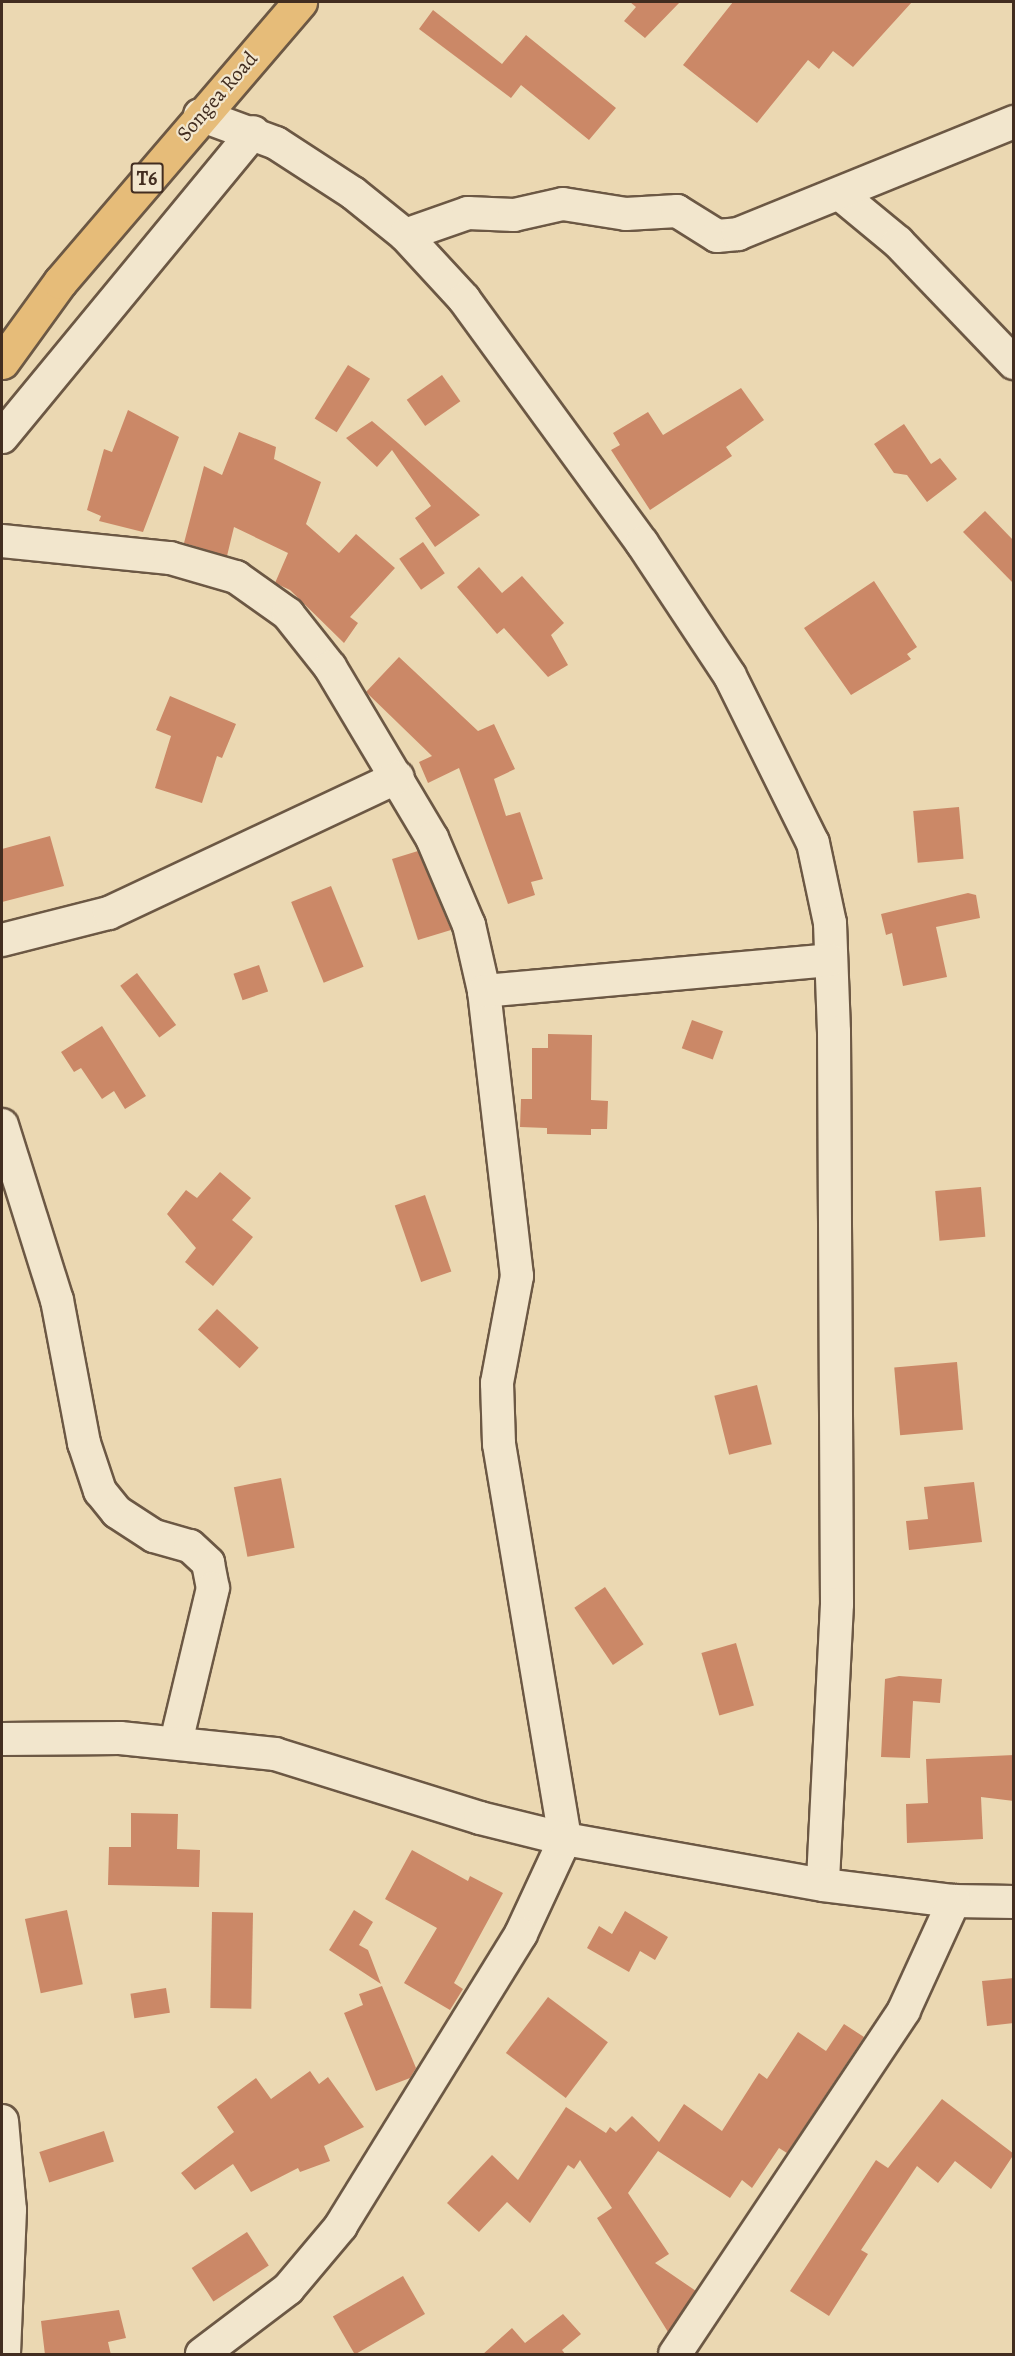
<!DOCTYPE html>
<style>
body{margin:0}
#map{position:relative;width:1015px;height:2356px;overflow:hidden;background:#ebd8b2;font-family:Alegreya,serif}
div>[style]{position:absolute}
.building>*{inset:0;background:#cb8867;transform-origin:0 0}
.roads{filter:drop-shadow(2px 0 #6c5844) drop-shadow(-2px 0 #6c5844) drop-shadow(0 2px #6c5844) drop-shadow(0 -2px #6c5844)}
.street>*{height:32px;margin:-16px;padding:0 16px;transform-origin:16px;border-radius:16px;background:#f2e6cd}
.highway>*{height:33px;margin:-16.5px;padding:0 16.5px;transform-origin:16.5px;border-radius:16.5px;background:#e6bc79}
span{translate:-50% -50%;white-space:nowrap;text-align:center;line-height:1.15;-webkit-text-stroke:4.5px #f2e6cd;paint-order:stroke}
.shield-label span{padding:2px 4px;background:#f2e6cd;border:2px solid;border-radius:4px;-webkit-text-stroke-width:0}
.shield-label{font-size:20px;color:#422d20;font-weight:700}
.street-label{font-size:21px;color:#422d20}
.frame{position:absolute;inset:0;border:3px solid #422d20;pointer-events:none}
</style>
<div id="map">
<div class="building">
<i style="clip-path:polygon(630px 2px,680px 2px,645px 38px,624px 21px,636px 7px)"></i>
<i style="clip-path:polygon(733px 2px,912px 2px,853px 67px,833px 51px,819px 69px,808px 60px,757px 123px,683px 65px)"></i>
<i style="clip-path:polygon(433px 10px,502px 64px,526px 35px,616px 108px,589px 140px,521px 85px,511px 98px,419px 29px)"></i>
<i style="left:348px;top:365px;width:26px;height:63px;rotate:32deg"></i>
<i style="left:442px;top:375px;width:32px;height:43px;rotate:55deg"></i>
<i style="clip-path:polygon(741px 388px,764px 420px,726px 447px,732px 456px,650px 510px,611px 450px,620px 445px,613px 433px,648px 412px,663px 435px)"></i>
<i style="clip-path:polygon(128px 410px,179px 437px,143px 532px,99px 521px,101px 516px,87px 510px,104px 449px,112px 452px)"></i>
<i style="clip-path:polygon(372px 421px,398px 443px,480px 515px,435px 547px,415px 518px,431px 506px,392px 450px,377px 467px,346px 438px)"></i>
<i style="clip-path:polygon(904px 424px,931px 464px,940px 458px,957px 479px,927px 502px,907px 475px,894px 473px,874px 444px)"></i>
<i style="clip-path:polygon(239px 432px,276px 447px,274px 459px,321px 482px,306px 524px,339px 553px,356px 534px,395px 568px,350px 617px,358px 623px,344px 643px,290px 590px,275px 583px,288px 553px,234px 527px,227px 556px,184px 543px,204px 466px,222px 475px)"></i>
<i style="clip-path:polygon(985px 511px,1014px 541px,1014px 584px,963px 532px)"></i>
<i style="left:423px;top:542px;width:38px;height:29px;rotate:55deg"></i>
<i style="clip-path:polygon(479px 567px,502px 593px,522px 576px,564px 623px,551px 635px,568px 665px,548px 677px,504px 628px,497px 634px,457px 587px)"></i>
<i style="clip-path:polygon(874px 581px,917px 647px,907px 654px,911px 659px,851px 695px,804px 628px)"></i>
<i style="clip-path:polygon(399px 657px,478px 731px,494px 724px,515px 769px,494px 779px,506px 816px,520px 812px,543px 879px,531px 882px,535px 895px,508px 904px,459px 768px,428px 783px,419px 762px,432px 756px,366px 692px)"></i>
<i style="clip-path:polygon(170px 696px,236px 724px,222px 758px,217px 756px,202px 803px,155px 788px,171px 736px,156px 730px)"></i>
<i style="left:959px;top:807px;width:52px;height:46px;rotate:85deg"></i>
<i style="clip-path:polygon(50px 836px,64px 886px,2px 902px,2px 849px)"></i>
<i style="clip-path:polygon(418px 851px,451px 930px,418px 940px,392px 859px)"></i>
<i style="left:331px;top:886px;width:87px;height:43px;rotate:68deg"></i>
<i style="clip-path:polygon(968px 893px,976px 895px,980px 918px,936px 927px,947px 977px,903px 986px,892px 933px,886px 935px,881px 914px)"></i>
<i style="left:259px;top:965px;width:28px;height:27px;rotate:71deg"></i>
<i style="left:137px;top:973px;width:65px;height:21px;rotate:53deg"></i>
<i style="left:692px;top:1020px;width:33px;height:30px;rotate:20deg"></i>
<i style="clip-path:polygon(102px 1026px,146px 1096px,125px 1109px,114px 1091px,102px 1099px,81px 1068px,74px 1072px,61px 1052px)"></i>
<i style="clip-path:polygon(548px 1034px,592px 1035px,591px 1100px,608px 1101px,607px 1129px,591px 1129px,591px 1135px,547px 1134px,547px 1128px,520px 1127px,521px 1099px,532px 1099px,532px 1048px,548px 1048px)"></i>
<i style="clip-path:polygon(220px 1172px,251px 1198px,232px 1220px,253px 1237px,213px 1286px,185px 1262px,196px 1248px,167px 1214px,186px 1190px,197px 1198px)"></i>
<i style="left:981px;top:1187px;width:50px;height:46px;rotate:85deg"></i>
<i style="left:425px;top:1195px;width:81px;height:32px;rotate:71deg"></i>
<i style="left:217px;top:1309px;width:57px;height:28px;rotate:43deg"></i>
<i style="left:957px;top:1362px;width:68px;height:63px;rotate:85deg"></i>
<i style="left:757px;top:1385px;width:61px;height:44px;rotate:76deg"></i>
<i style="left:281px;top:1478px;width:71px;height:48px;rotate:79deg"></i>
<i style="clip-path:polygon(974px 1482px,982px 1542px,909px 1550px,906px 1521px,928px 1519px,924px 1487px)"></i>
<i style="left:605px;top:1587px;width:69px;height:37px;rotate:56deg"></i>
<i style="left:736px;top:1643px;width:65px;height:36px;rotate:74deg"></i>
<i style="clip-path:polygon(899px 1676px,942px 1679px,940px 1703px,913px 1701px,910px 1758px,881px 1757px,885px 1679px)"></i>
<i style="clip-path:polygon(1014px 1755px,1014px 1801px,981px 1797px,983px 1839px,907px 1843px,906px 1804px,928px 1803px,926px 1759px)"></i>
<i style="clip-path:polygon(131px 1813px,178px 1814px,177px 1849px,200px 1850px,199px 1887px,108px 1885px,109px 1847px,131px 1847px)"></i>
<i style="clip-path:polygon(412px 1850px,468px 1881px,470px 1876px,503px 1893px,454px 1983px,463px 1989px,450px 2010px,404px 1983px,437px 1928px,385px 1899px)"></i>
<i style="left:67px;top:1910px;width:76px;height:43px;rotate:78deg"></i>
<i style="clip-path:polygon(354px 1910px,373px 1922px,359px 1945px,368px 1950px,381px 1984px,329px 1950px)"></i>
<i style="clip-path:polygon(625px 1911px,668px 1937px,655px 1960px,640px 1951px,629px 1972px,587px 1948px,599px 1926px,612px 1934px)"></i>
<i style="left:212px;top:1912px;width:41px;height:96px;rotate:1deg"></i>
<i style="clip-path:polygon(1014px 1978px,1014px 2023px,987px 2026px,982px 1981px)"></i>
<i style="clip-path:polygon(382px 1986px,416px 2068px,410px 2078px,376px 2091px,344px 2013px,363px 2005px,359px 1994px)"></i>
<i style="left:166px;top:1988px;width:25px;height:36px;rotate:81deg"></i>
<i style="left:548px;top:1997px;width:75px;height:70px;rotate:37deg"></i>
<i style="clip-path:polygon(844px 2024px,864px 2037px,787px 2153px,779px 2148px,752px 2188px,742px 2180px,730px 2198px,658px 2151px,628px 2193px,669px 2254px,655px 2263px,696px 2291px,668px 2332px,597px 2218px,612px 2208px,580px 2160px,574px 2169px,568px 2165px,530px 2223px,507px 2202px,479px 2232px,447px 2203px,492px 2155px,518px 2180px,566px 2107px,606px 2133px,610px 2127px,616px 2132px,632px 2116px,659px 2142px,684px 2104px,722px 2131px,759px 2073px,767px 2079px,798px 2032px,826px 2051px)"></i>
<i style="clip-path:polygon(310px 2071px,319px 2084px,328px 2077px,364px 2127px,324px 2146px,330px 2161px,300px 2172px,298px 2168px,251px 2192px,233px 2164px,195px 2190px,181px 2173px,234px 2132px,217px 2107px,256px 2078px,271px 2099px)"></i>
<i style="clip-path:polygon(942px 2099px,1014px 2154px,991px 2189px,955px 2161px,938px 2183px,917px 2166px,861px 2250px,868px 2254px,829px 2316px,790px 2291px,876px 2160px,888px 2168px)"></i>
<i style="left:104px;top:2131px;width:32px;height:68px;rotate:72deg"></i>
<i style="left:247px;top:2232px;width:40px;height:66px;rotate:57deg"></i>
<i style="left:403px;top:2276px;width:44px;height:81px;rotate:60deg"></i>
<i style="clip-path:polygon(119px 2310px,126px 2338px,108px 2342px,111px 2355px,45px 2355px,41px 2321px)"></i>
<i style="clip-path:polygon(563px 2314px,581px 2334px,562px 2350px,566px 2355px,482px 2355px,512px 2328px,525px 2343px)"></i>
</div>
<div class="roads">
<div class="street">
<i style="left:200px;top:115px;width:81px;rotate:20.2deg"></i>
<i style="left:276px;top:143px;width:92px;rotate:33deg"></i>
<i style="left:353px;top:193px;width:67px;rotate:38.9deg"></i>
<i style="left:405px;top:235px;width:87px;rotate:47.3deg"></i>
<i style="left:464px;top:299px;width:302px;rotate:53.9deg"></i>
<i style="left:642px;top:543px;width:159px;rotate:56.5deg"></i>
<i style="left:730px;top:676px;width:186px;rotate:63.6deg"></i>
<i style="left:813px;top:843px;width:82px;rotate:78deg"></i>
<i style="left:830px;top:923px;width:109px;rotate:87.9deg"></i>
<i style="left:834px;top:1032px;width:572px;rotate:89.7deg"></i>
<i style="left:837px;top:1604px;width:281px;rotate:92.9deg"></i>
<i style="left:841px;top:195px;width:74px;rotate:39.5deg"></i>
<i style="left:898px;top:242px;width:168px;rotate:46.2deg"></i>
<i style="left:405px;top:235px;width:67px;rotate:-19.2deg"></i>
<i style="left:468px;top:213px;width:46px;rotate:2.5deg"></i>
<i style="left:514px;top:215px;width:50px;rotate:-12.7deg"></i>
<i style="left:563px;top:204px;width:64px;rotate:9deg"></i>
<i style="left:626px;top:214px;width:51px;rotate:-3.4deg"></i>
<i style="left:677px;top:211px;width:47px;rotate:32deg"></i>
<i style="left:717px;top:236px;width:21px;rotate:-5deg"></i>
<i style="left:738px;top:234px;width:298px;rotate:-22.1deg"></i>
<i style="left:2px;top:437px;width:395px;rotate:-50.5deg"></i>
<i style="left:2px;top:541px;width:169px;rotate:5.8deg"></i>
<i style="left:170px;top:558px;width:69px;rotate:16.1deg"></i>
<i style="left:236px;top:577px;width:64px;rotate:35.4deg"></i>
<i style="left:288px;top:614px;width:68px;rotate:51.6deg"></i>
<i style="left:330px;top:667px;width:199px;rotate:59.2deg"></i>
<i style="left:432px;top:838px;width:95px;rotate:67deg"></i>
<i style="left:469px;top:925px;width:68px;rotate:77.2deg"></i>
<i style="left:484px;top:991px;width:287px;rotate:83.4deg"></i>
<i style="left:517px;top:1276px;width:109px;rotate:100.6deg"></i>
<i style="left:497px;top:1383px;width:61px;rotate:88.1deg"></i>
<i style="left:499px;top:1444px;width:400px;rotate:80.5deg"></i>
<i style="left:565px;top:1839px;width:105px;rotate:114.9deg"></i>
<i style="left:521px;top:1934px;width:343px;rotate:121.7deg"></i>
<i style="left:341px;top:2226px;width:82px;rotate:130.1deg"></i>
<i style="left:288px;top:2289px;width:108px;rotate:142.9deg"></i>
<i style="left:2px;top:940px;width:110px;rotate:-14.2deg"></i>
<i style="left:109px;top:913px;width:319px;rotate:-25.2deg"></i>
<i style="left:484px;top:991px;width:348px;rotate:-5.1deg"></i>
<i style="left:2px;top:1125px;width:183px;rotate:72.6deg"></i>
<i style="left:57px;top:1300px;width:146px;rotate:79.3deg"></i>
<i style="left:84px;top:1443px;width:51px;rotate:71.6deg"></i>
<i style="left:100px;top:1491px;width:27px;rotate:51deg"></i>
<i style="left:117px;top:1512px;width:44px;rotate:33deg"></i>
<i style="left:154px;top:1536px;width:37px;rotate:16deg"></i>
<i style="left:190px;top:1546px;width:25px;rotate:43deg"></i>
<i style="left:208px;top:1563px;width:25px;rotate:79deg"></i>
<i style="left:213px;top:1588px;width:158px;rotate:103.5deg"></i>
<i style="left:2px;top:1739px;width:118px;rotate:-0.5deg"></i>
<i style="left:120px;top:1738px;width:156px;rotate:5.9deg"></i>
<i style="left:275px;top:1754px;width:215px;rotate:17.3deg"></i>
<i style="left:480px;top:1818px;width:88px;rotate:13.9deg"></i>
<i style="left:565px;top:1839px;width:262px;rotate:10.1deg"></i>
<i style="left:823px;top:1885px;width:132px;rotate:7deg"></i>
<i style="left:954px;top:1901px;width:60px;rotate:1deg"></i>
<i style="left:2px;top:2121px;width:89px;rotate:84.9deg"></i>
<i style="left:10px;top:2210px;width:144px;rotate:92.4deg"></i>
<i style="left:675px;top:2354px;width:413px;rotate:-56.3deg"></i>
<i style="left:904px;top:2010px;width:120px;rotate:-65.4deg"></i>
</div>
<div class="highway">
<i style="left:2px;top:362px;width:99px;rotate:-54.1deg"></i>
<i style="left:60px;top:282px;width:369px;rotate:-49.4deg"></i>
</div>
</div>
<div class="shield-label">
<span style="left:147px;top:178px">T6</span>
</div>
<div class="street-label">
<span style="left:217px;top:96px;rotate:-49deg">Songea Road</span>
</div>
<div class="frame"></div>
</div>
